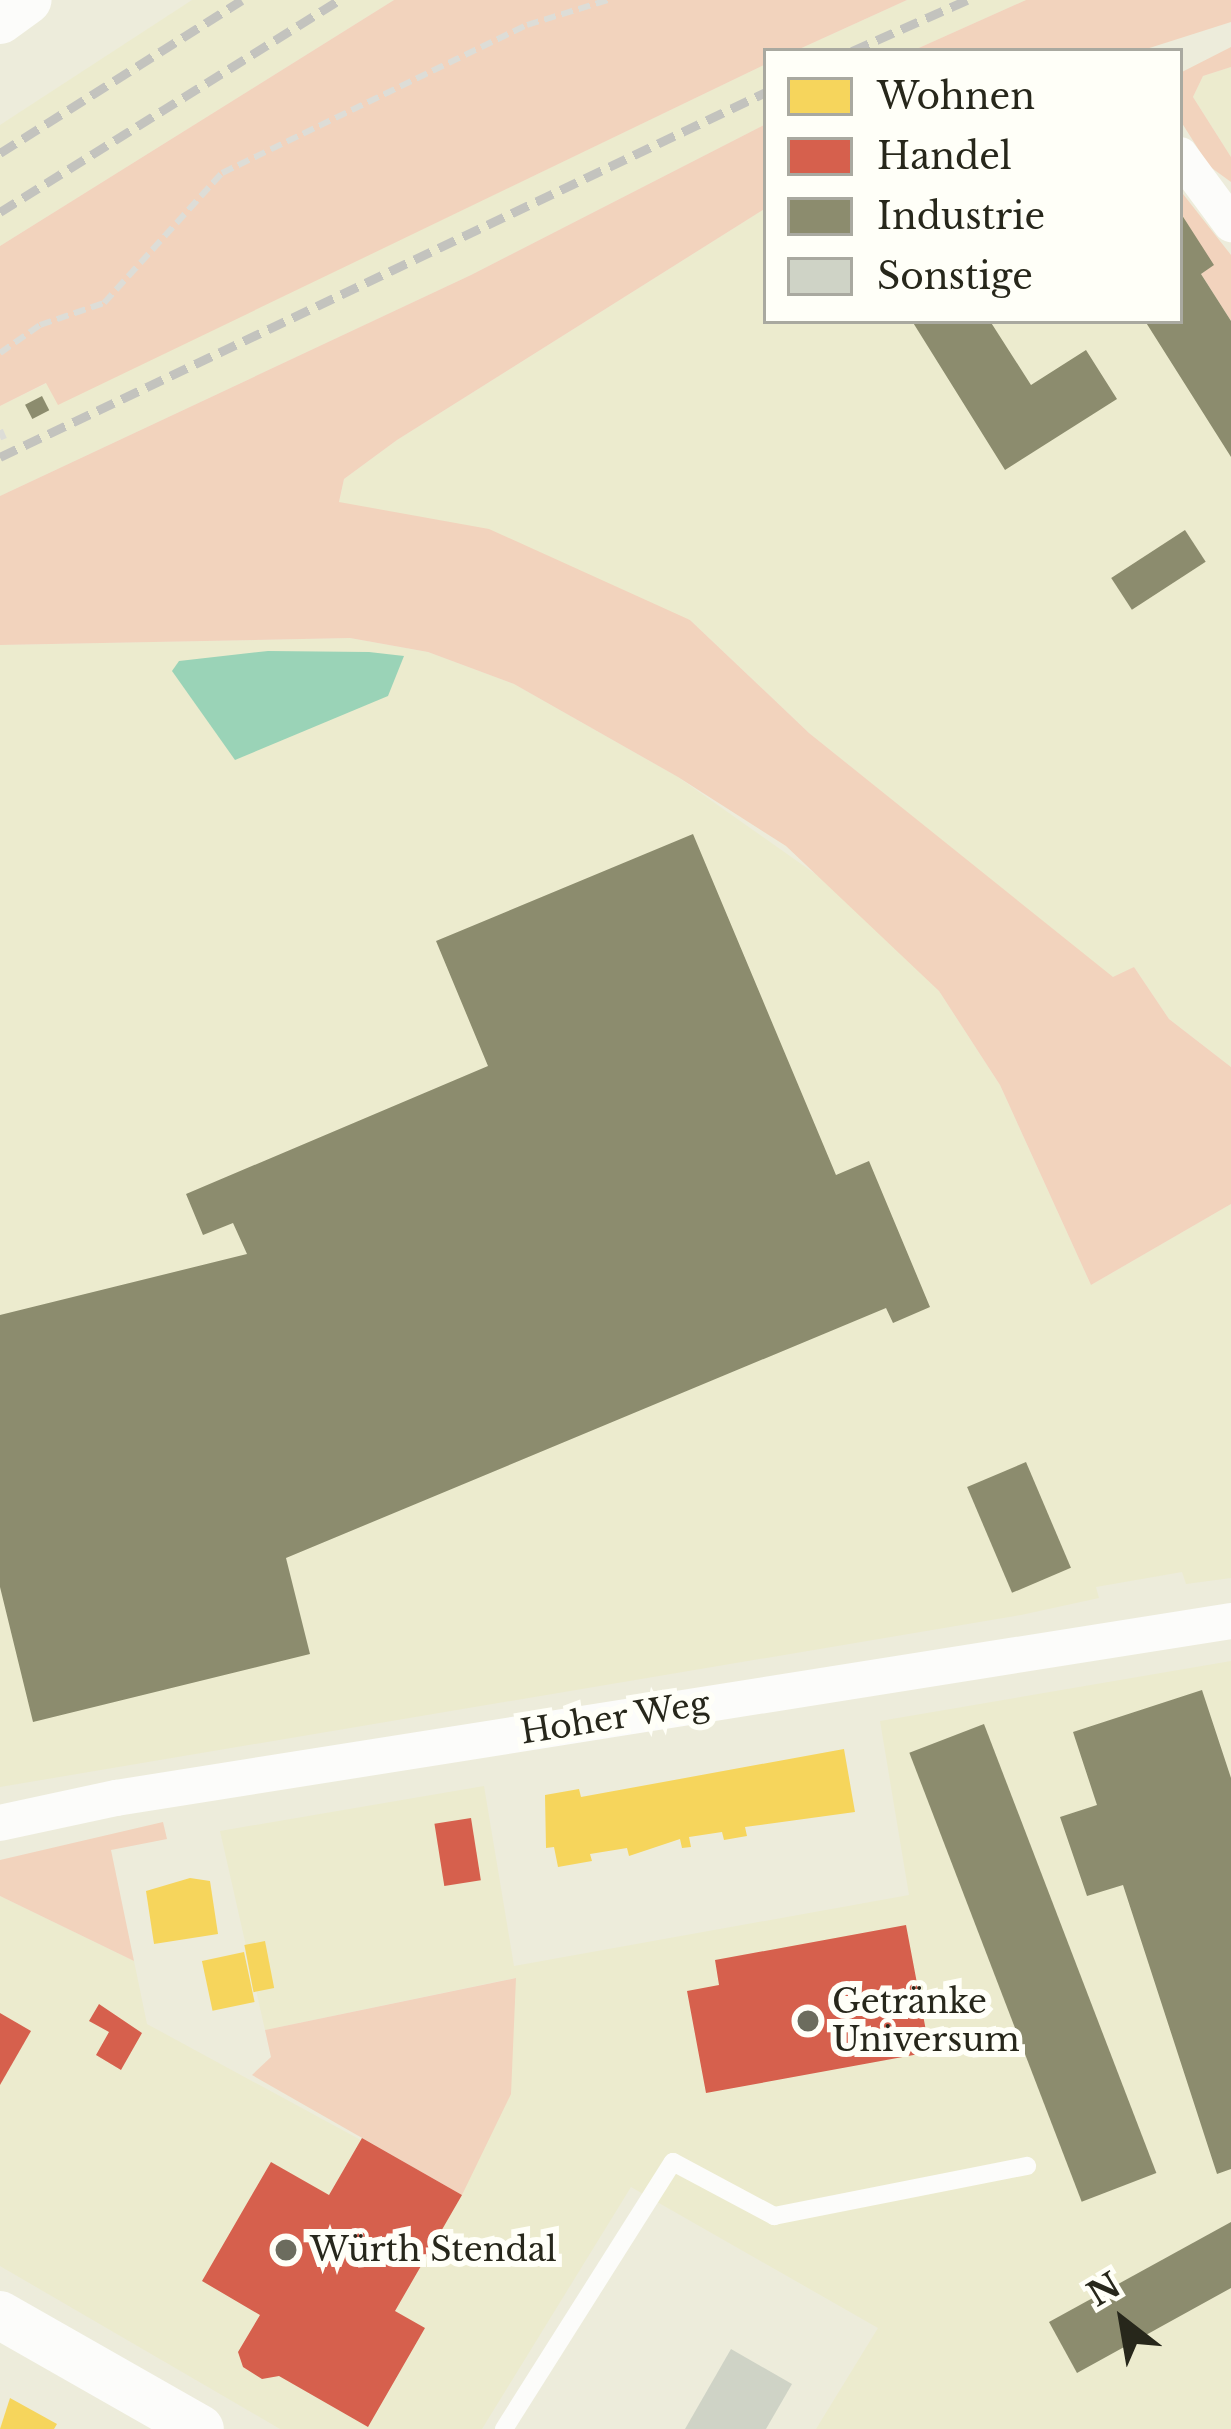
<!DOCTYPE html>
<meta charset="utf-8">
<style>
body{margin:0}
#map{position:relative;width:1231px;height:2429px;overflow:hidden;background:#edecdb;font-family:"Libre Baskerville",serif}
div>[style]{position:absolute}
.built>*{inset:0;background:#ecebce}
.green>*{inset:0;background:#f2d3bd}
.water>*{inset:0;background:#9ad3b7}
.homes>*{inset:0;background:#f6d55c;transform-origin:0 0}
.shops>*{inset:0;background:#d6604d;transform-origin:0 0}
.industry>*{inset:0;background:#8c8c6e;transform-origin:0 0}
.building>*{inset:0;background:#cfd3c6}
.path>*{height:6px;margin-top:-3px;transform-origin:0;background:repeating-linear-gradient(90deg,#ddddd7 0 12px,transparent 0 18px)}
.service>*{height:18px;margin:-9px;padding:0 9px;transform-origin:9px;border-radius:9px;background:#fcfcfa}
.minor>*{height:36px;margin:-18px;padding:0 18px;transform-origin:18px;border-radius:18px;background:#fcfcfa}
.secondary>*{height:48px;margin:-24px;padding:0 24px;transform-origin:24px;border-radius:24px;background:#fcfcfa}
.rail>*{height:9px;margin-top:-4.5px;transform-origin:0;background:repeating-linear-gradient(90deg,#c3c3be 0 18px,transparent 0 27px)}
.dots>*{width:33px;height:33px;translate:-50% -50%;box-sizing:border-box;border:6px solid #fffff8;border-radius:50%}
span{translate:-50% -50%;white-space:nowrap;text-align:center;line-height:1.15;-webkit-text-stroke:12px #fffff8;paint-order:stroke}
.street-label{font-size:33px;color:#27271b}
.poi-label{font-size:33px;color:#27271b}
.left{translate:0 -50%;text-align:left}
.legend{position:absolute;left:763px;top:48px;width:420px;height:276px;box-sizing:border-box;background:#fffff8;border:3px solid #a9a9a0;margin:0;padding:15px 21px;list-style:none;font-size:36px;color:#27271b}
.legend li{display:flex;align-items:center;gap:24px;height:60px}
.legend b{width:60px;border:3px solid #a9a9a0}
.north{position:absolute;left:1063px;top:2261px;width:120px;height:120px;-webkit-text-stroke:9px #fffff8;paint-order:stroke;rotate:329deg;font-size:33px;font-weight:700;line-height:48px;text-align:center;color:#27271b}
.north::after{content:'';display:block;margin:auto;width:42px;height:54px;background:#27271b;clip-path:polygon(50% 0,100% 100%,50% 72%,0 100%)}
</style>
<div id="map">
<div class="built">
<i style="clip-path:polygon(192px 0,394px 0,0 246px,0 125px)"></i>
<i style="clip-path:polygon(907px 0,1026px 0,912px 51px,795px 51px)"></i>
<i style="clip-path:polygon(766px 64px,766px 124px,471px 275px,0 496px,0 406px,47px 383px,58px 404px)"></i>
<i style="clip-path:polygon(1231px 67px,1231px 157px,1193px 97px,1203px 76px)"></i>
<i style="clip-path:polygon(766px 208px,766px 321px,1180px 321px,1180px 212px,1214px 265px,1201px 274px,1231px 321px,1231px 1067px,1169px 1019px,1134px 967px,1113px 978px,809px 733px,690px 620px,339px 503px,344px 479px,397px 440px)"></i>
<i style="clip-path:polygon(350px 638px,428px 652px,514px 684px,678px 777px,838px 890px,939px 991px,1000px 1085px,1091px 1285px,1231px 1204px,1231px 1578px,1186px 1584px,1182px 1572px,1096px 1587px,1099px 1598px,1021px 1615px,0 1787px,0 645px)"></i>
<i style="clip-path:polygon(1231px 1661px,1231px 2429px,816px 2429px,878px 2328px,631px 2187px,482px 2429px,280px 2429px,0 2266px,0 1896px,134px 1961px,147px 2024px,462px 2195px,515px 1978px,265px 2030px,220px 1831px,484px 1786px,514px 1966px,909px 1895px,880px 1721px)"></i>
</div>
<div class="green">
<i style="clip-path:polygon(394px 0,907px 0,795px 51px,766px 51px,766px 64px,58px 405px,46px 383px,0 406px,0 246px)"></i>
<i style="clip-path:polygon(1026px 0,1231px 0,1231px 22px,1140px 51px,912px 51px)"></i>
<i style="clip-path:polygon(1231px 47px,1231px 67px,1203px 76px,1193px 97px,1231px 157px,1231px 182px,1209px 166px,1180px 120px,1180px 73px)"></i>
<i style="clip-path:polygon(766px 124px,766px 208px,397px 440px,344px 479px,339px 502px,489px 529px,690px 620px,809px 733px,1113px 977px,1134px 967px,1169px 1019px,1231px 1067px,1231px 1204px,1091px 1285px,1000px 1085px,939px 991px,786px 846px,678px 777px,514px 684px,428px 652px,350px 638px,0 645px,0 496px,471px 275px)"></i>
<i style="clip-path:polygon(1183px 194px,1231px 255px,1231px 321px,1201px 274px,1213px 265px,1180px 212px)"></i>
<i style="clip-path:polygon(163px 1822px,167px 1839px,111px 1850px,134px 1961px,0 1896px,0 1860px)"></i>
<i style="clip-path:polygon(516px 1978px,511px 2094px,462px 2195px,252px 2075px,271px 2057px,265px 2030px)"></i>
</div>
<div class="water">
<i style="clip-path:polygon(268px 651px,369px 652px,404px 656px,388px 696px,235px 760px,172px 671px,179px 661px)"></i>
</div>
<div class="homes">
<i style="clip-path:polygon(844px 1749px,855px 1812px,745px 1827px,747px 1836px,724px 1840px,722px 1832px,689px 1837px,691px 1847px,682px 1848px,680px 1839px,629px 1856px,627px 1848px,590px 1854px,592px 1861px,558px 1867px,554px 1847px,546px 1848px,545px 1795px,579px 1789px,581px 1797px)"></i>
<i style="clip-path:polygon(190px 1878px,210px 1881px,218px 1934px,154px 1944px,146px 1891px)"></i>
<i style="left:265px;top:1941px;width:48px;height:21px;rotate:79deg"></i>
<i style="left:244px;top:1952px;width:51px;height:43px;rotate:78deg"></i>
<i style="clip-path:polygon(10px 2398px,57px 2424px,54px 2429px,0 2429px)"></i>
</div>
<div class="shops">
<i style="left:471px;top:1818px;width:63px;height:37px;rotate:81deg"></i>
<i style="clip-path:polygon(906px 1925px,930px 2052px,706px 2093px,687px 1991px,719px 1985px,715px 1960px)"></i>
<i style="clip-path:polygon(99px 2004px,142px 2033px,121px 2070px,96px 2055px,109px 2032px,89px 2021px)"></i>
<i style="clip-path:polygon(0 2013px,31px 2031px,0 2085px)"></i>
<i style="clip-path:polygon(362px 2138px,462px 2195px,395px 2311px,425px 2328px,368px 2427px,279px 2376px,262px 2379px,243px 2367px,238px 2352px,260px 2315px,202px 2281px,271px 2162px,329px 2195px)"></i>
</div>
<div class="industry">
<i style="clip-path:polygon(1180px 212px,1214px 265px,1201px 274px,1231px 321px,1231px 457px,1145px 321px,1180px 321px)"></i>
<i style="clip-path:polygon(912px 321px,990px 321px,1031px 385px,1086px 350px,1117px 399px,1005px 470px)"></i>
<i style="left:42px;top:396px;width:16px;height:19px;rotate:63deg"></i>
<i style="left:1185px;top:530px;width:38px;height:88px;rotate:57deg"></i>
<i style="clip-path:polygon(693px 834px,836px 1175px,869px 1161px,930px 1307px,893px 1323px,886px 1308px,286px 1558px,310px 1654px,33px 1722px,0 1587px,0 1315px,247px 1254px,233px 1223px,203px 1235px,186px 1194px,488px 1066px,436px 941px)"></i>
<i style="left:1026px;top:1462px;width:115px;height:64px;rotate:67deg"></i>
<i style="clip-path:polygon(1202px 1690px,1231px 1778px,1231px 2169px,1217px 2174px,1123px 1885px,1087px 1896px,1060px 1817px,1097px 1805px,1073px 1732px)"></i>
<i style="left:984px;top:1724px;width:481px;height:80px;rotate:69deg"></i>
<i style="clip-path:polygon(1231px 2222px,1231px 2288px,1077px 2373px,1049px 2322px)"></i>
</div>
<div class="building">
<i style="clip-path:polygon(731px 2349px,792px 2384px,766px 2429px,685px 2429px)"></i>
</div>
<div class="path">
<i style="left:0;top:353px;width:49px;rotate:-35deg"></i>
<i style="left:40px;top:325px;width:68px;rotate:-19deg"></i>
<i style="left:104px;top:303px;width:176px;rotate:-47.8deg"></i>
<i style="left:222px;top:173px;width:339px;rotate:-25.9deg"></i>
<i style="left:527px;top:25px;width:85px;rotate:-17.2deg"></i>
<i style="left:0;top:430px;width:10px;rotate:66deg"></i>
</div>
<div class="service">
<i style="left:504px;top:2429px;width:316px;rotate:-57.7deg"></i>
<i style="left:673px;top:2162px;width:115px;rotate:28.1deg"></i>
<i style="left:774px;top:2216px;width:258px;rotate:-11.2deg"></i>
</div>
<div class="minor">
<i style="left:1180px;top:155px;width:86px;rotate:53.5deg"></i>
<i style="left:0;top:1823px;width:119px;rotate:-12.2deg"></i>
<i style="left:116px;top:1798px;width:1129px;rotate:-9.02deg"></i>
</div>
<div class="secondary">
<i style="left:0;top:20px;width:34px;rotate:-36deg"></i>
<i style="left:0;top:2315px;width:230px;rotate:29.7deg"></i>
</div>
<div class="rail">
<i style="left:852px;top:51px;width:126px;rotate:-23.9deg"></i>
<i style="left:0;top:153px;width:286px;rotate:-32.3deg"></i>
<i style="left:0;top:212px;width:400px;rotate:-32deg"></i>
<i style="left:0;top:457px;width:849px;rotate:-25.48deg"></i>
</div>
<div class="dots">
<i style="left:808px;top:2021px;background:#6c6c5e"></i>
<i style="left:286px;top:2250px;background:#6c6c5e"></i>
</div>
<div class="street-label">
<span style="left:615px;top:1718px;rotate:-9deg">Hoher Weg</span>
</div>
<div class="poi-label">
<span class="left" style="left:832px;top:2021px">Getränke<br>Universum</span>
<span class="left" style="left:310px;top:2250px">Würth Stendal</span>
</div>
<ul class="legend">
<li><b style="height:33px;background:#f6d55c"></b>Wohnen</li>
<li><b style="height:33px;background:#d6604d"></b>Handel</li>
<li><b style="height:33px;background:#8c8c6e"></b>Industrie</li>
<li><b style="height:33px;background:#cfd3c6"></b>Sonstige</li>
</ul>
<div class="north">N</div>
</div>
